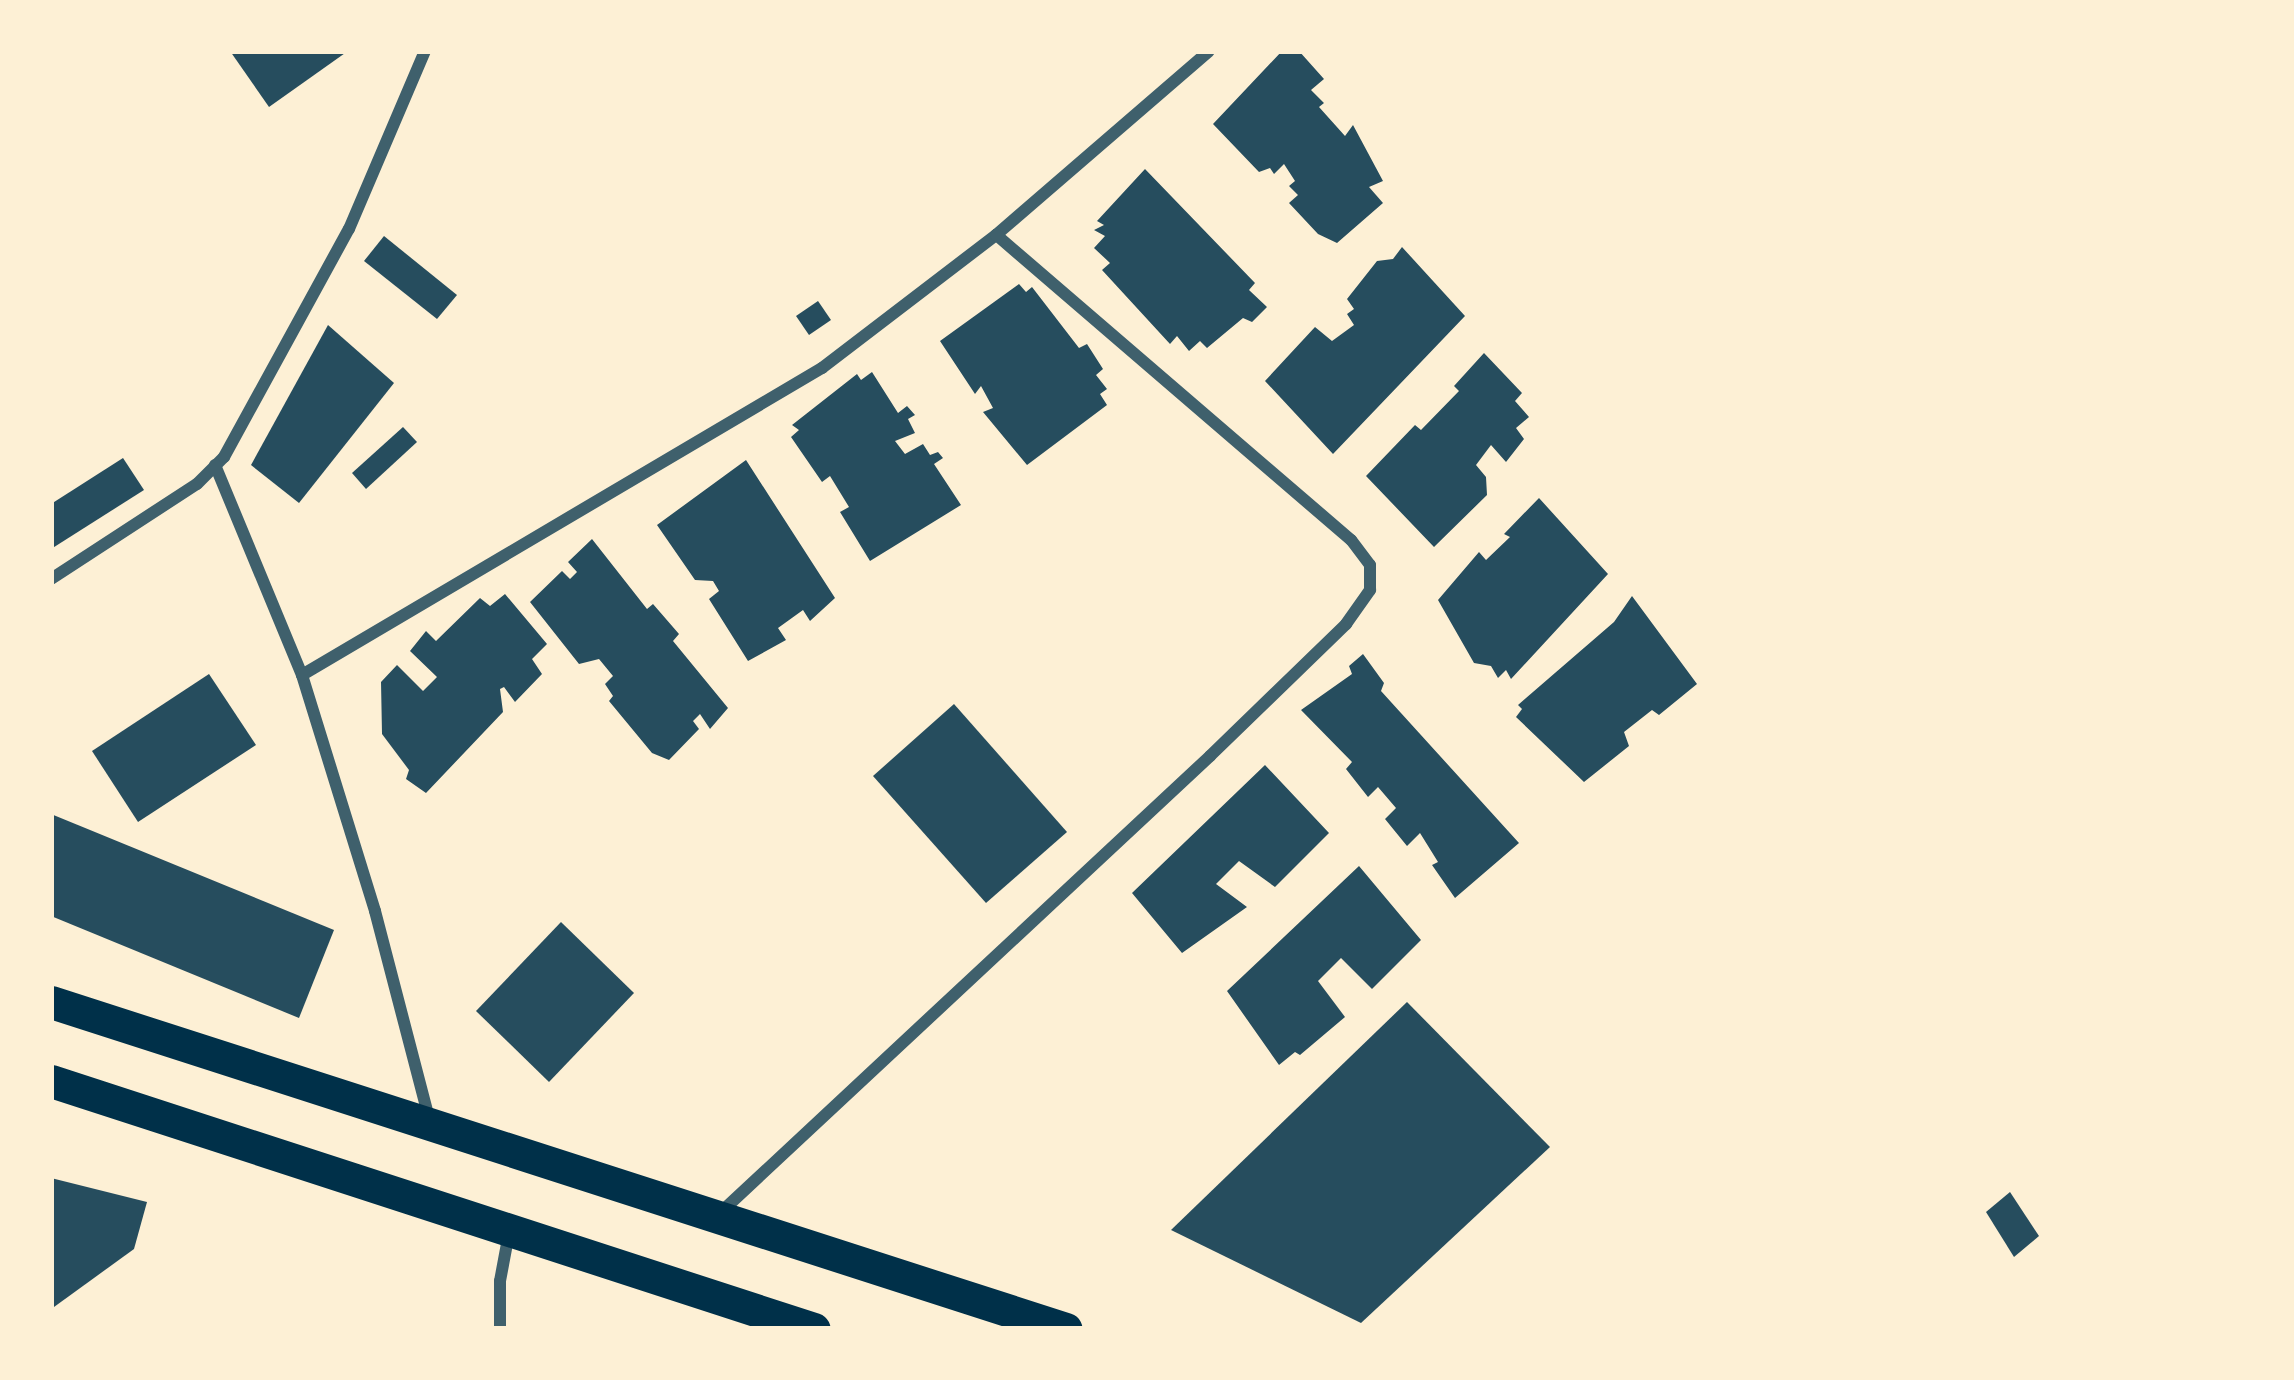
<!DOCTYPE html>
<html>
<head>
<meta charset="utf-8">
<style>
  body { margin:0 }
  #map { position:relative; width:2294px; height:1380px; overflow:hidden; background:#fdf0d5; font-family:"Work Sans",sans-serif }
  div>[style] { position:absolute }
  .building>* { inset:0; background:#264d5e }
  .minor>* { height:12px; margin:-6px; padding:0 6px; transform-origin:6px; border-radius:6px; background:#3f606c }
  .trunk>* { height:33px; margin:-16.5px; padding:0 16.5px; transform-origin:16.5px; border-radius:16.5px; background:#003049 }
  span { translate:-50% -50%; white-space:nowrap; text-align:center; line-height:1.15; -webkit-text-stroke:9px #fdf0d5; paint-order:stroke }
  .frame { position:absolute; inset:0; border:54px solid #fdf0d5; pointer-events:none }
</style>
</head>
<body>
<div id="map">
  <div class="building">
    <div style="clip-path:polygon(230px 51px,348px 51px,269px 107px)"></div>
    <div style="clip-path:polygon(1282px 51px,1299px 51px,1324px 79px,1311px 90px,1324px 103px,1319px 107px,1345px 136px,1353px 125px,1383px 181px,1369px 187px,1383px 203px,1337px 243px,1318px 234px,1289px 203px,1298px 195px,1289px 186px,1295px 181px,1284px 164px,1274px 174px,1270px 168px,1259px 172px,1213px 124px)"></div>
    <div style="clip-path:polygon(1145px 169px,1255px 283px,1249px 290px,1267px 307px,1252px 322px,1243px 318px,1207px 348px,1200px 341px,1189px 351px,1177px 336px,1170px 344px,1102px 270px,1110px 263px,1094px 248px,1105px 236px,1094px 230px,1104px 225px,1097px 221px)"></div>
    <div style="clip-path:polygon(384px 236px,457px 295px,437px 319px,364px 261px)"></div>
    <div style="clip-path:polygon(1402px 247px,1465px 316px,1333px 454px,1265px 381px,1315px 327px,1332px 341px,1354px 325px,1347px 314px,1354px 309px,1347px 299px,1377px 261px,1393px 259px)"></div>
    <div style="clip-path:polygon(1019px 284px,1026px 292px,1032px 287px,1079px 348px,1087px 344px,1103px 369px,1096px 375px,1107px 389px,1100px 394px,1107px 405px,1027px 465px,983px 412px,993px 408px,981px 386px,975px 394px,940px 341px)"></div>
    <div style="clip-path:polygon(818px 301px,831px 320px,809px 335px,796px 316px)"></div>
    <div style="clip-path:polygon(328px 325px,394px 383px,299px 503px,251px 465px)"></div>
    <div style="clip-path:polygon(1484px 353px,1522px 393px,1515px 401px,1529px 417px,1516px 428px,1524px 439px,1506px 462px,1491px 445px,1476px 465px,1486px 477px,1487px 495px,1434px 547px,1366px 476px,1415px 425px,1421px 430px,1459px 391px,1454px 386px)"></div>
    <div style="clip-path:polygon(872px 372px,898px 413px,907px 406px,915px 415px,908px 419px,915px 433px,895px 441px,905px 454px,923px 444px,930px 455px,938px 452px,943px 458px,934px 464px,961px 505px,870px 561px,840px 512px,849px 507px,830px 476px,822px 482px,791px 437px,799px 430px,792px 425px,857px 374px,861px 380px)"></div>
    <div style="clip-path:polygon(403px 427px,417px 442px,366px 489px,352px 473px)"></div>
    <div style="clip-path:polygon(123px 458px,144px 490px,51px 549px,51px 504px)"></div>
    <div style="clip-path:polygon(746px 460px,835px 598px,810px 621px,803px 610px,778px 628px,786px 640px,748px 661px,709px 599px,719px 591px,713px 581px,695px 580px,657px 525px)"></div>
    <div style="clip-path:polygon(1539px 498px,1608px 574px,1511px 679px,1506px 670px,1498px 678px,1491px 666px,1474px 663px,1438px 600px,1479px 552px,1486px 560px,1510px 537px,1504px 534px)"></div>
    <div style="clip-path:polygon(592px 539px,647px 609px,653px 604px,679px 634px,673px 641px,728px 708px,710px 729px,700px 714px,693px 721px,699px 729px,669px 760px,652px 753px,609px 701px,613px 696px,605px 684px,613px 676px,599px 659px,579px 664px,530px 602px,562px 571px,570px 579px,577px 572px,568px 562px)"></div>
    <div style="clip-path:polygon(505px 594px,547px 644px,532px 659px,542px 674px,515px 702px,504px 687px,500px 689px,503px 712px,426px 793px,406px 779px,409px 770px,382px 734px,381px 682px,397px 665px,423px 691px,437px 677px,410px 651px,426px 631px,436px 641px,480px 598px,490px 606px)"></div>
    <div style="clip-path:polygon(1632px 596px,1697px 684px,1659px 715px,1652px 710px,1624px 732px,1629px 746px,1584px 782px,1516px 717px,1522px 709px,1518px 705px,1614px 622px)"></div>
    <div style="clip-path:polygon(1363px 654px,1384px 683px,1381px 691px,1519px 843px,1455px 898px,1432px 865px,1438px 862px,1420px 833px,1407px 846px,1385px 819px,1396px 808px,1378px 787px,1368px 797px,1346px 769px,1352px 762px,1301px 710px,1352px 674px,1349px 666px)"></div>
    <div style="clip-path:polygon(209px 674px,256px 745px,138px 822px,92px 751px)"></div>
    <div style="clip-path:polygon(954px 704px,1067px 832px,986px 903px,873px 776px)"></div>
    <div style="clip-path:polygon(1265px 765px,1329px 833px,1275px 887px,1239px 861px,1216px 884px,1247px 907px,1182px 953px,1132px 893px)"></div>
    <div style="clip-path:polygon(51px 814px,334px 930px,299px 1018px,51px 916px)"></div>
    <div style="clip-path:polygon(1359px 866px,1421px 940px,1372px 989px,1341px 958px,1318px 981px,1345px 1017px,1300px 1055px,1295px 1052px,1279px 1065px,1227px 991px)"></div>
    <div style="clip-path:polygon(561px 922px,634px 993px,549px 1082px,476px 1011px)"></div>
    <div style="clip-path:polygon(1407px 1002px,1550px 1147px,1361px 1323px,1171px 1230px)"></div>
    <div style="clip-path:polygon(51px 1178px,147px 1202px,134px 1249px,54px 1307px)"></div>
    <div style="clip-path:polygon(2010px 1192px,2039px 1236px,2014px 1257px,1986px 1212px)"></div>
  </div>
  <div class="minor">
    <div style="left:215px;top:465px;width:227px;rotate:67.5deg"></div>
    <div style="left:302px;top:675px;width:247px;rotate:72.8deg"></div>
    <div style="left:375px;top:911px;width:215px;rotate:75.4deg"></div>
    <div style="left:51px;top:579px;width:174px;rotate:-33.1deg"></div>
    <div style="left:197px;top:484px;width:38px;rotate:-45deg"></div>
    <div style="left:224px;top:457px;width:260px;rotate:-61.3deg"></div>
    <div style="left:349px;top:229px;width:194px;rotate:-66.9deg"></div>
    <div style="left:302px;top:675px;width:604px;rotate:-30.56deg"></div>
    <div style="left:822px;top:368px;width:219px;rotate:-37.4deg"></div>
    <div style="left:996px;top:235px;width:281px;rotate:-40.8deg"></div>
    <div style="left:720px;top:1213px;width:670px;rotate:-43deg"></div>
    <div style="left:1210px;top:756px;width:190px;rotate:-44.1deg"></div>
    <div style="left:1346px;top:624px;width:42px;rotate:-54.8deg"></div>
    <div style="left:1370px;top:590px;width:25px;rotate:-90deg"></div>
    <div style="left:1370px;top:565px;width:31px;rotate:-127deg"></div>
    <div style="left:1351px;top:540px;width:468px;rotate:-139.3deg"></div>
    <div style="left:500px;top:1329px;width:48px;rotate:-90deg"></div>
    <div style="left:500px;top:1281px;width:49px;rotate:-79.4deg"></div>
  </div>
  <div class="trunk">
    <div style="left:51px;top:1002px;width:1066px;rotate:17.86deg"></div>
    <div style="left:51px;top:1081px;width:802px;rotate:18.01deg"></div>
  </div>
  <div class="frame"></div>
</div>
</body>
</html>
